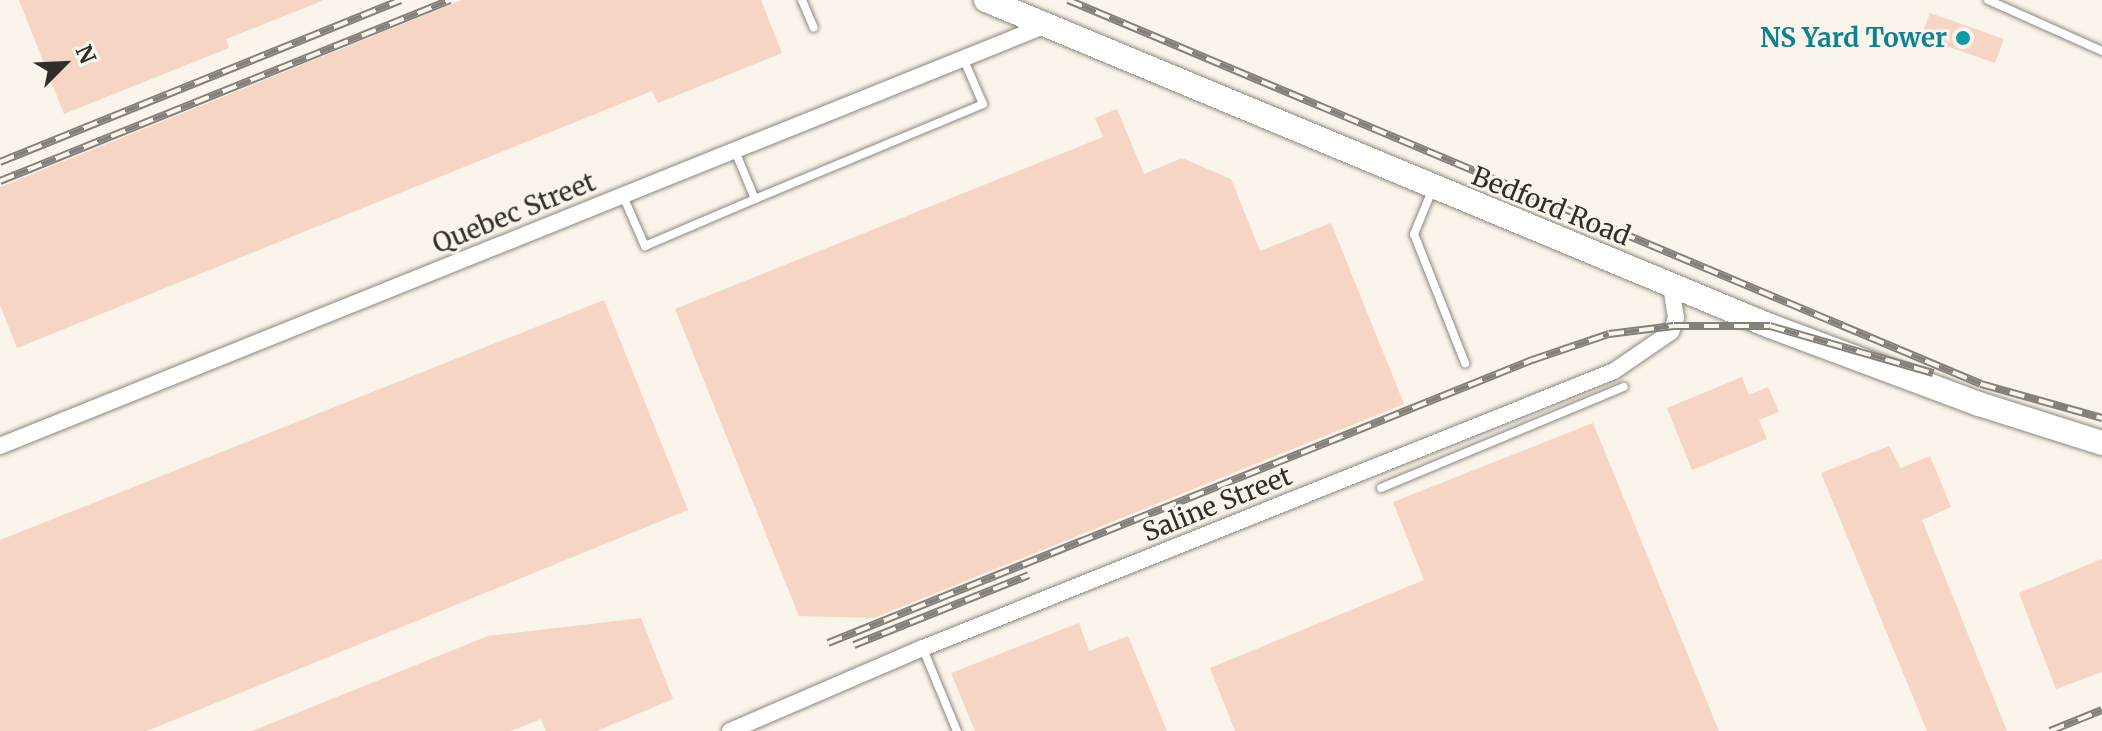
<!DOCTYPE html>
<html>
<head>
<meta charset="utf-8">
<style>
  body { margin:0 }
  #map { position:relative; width:2102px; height:731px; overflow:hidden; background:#faf4ea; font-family:Merriweather,serif }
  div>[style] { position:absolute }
  .building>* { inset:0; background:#f6d5c5 }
  .roads { filter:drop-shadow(0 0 2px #8c877e) drop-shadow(0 0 2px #8c877e) }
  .lane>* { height:8px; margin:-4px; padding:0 4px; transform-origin:4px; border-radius:4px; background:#fff }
  .street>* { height:16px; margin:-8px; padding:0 8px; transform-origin:8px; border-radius:8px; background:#fff }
  .secondary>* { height:24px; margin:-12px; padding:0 12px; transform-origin:12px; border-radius:12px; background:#fff }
  .rail>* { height:8px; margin-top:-4px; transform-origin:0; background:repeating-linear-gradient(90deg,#faf4ea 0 15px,#84807a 0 30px); box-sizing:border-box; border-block:2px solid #84807a }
  .dots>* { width:22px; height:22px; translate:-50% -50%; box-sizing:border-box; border:4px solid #faf4ea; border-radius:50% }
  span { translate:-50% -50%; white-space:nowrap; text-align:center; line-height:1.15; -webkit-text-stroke:6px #faf4ea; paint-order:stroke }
  .culture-label { font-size:26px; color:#0d838f; font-weight:700 }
  .right { translate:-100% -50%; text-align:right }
  .street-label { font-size:26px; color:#302e2a }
  .north { position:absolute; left:24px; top:24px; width:80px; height:80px; -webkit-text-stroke:6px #faf4ea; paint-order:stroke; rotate:66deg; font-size:22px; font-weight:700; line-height:32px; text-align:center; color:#302e2a }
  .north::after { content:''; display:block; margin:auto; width:28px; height:36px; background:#302e2a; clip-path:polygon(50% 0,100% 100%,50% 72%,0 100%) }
</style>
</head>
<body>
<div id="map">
  <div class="building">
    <div style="clip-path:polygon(19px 0,322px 0,322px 1px,226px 39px,229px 48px,64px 114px)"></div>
    <div style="clip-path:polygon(462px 0,761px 0,782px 53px,658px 103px,652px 91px,17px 348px,0 305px,0 187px)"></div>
    <div style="clip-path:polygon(1930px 13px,2004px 39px,1995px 63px,1921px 37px)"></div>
    <div style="clip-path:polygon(1117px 109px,1144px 174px,1182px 158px,1231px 179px,1260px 251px,1331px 223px,1404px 404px,874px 618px,799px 616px,675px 309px,1103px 137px,1095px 118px)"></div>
    <div style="clip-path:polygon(604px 300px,688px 510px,147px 731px,0 731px,0 540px)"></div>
    <div style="clip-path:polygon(1742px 377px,1749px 395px,1768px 387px,1779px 412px,1759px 420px,1767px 439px,1692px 470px,1667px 408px)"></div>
    <div style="clip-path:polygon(1593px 423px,1719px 731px,1235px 731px,1210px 668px,1424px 580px,1393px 502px)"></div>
    <div style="clip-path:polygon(1889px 446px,1901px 468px,1930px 456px,1951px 507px,1922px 520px,2007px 731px,1927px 731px,1821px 473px)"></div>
    <div style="clip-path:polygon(2102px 559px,2102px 672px,2056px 689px,2019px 593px)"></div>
    <div style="clip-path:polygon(641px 618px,673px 699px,597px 731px,546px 731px,541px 719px,511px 731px,252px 731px,488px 636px)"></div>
    <div style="clip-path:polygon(1079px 623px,1089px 651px,1128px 636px,1167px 731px,975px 731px,951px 673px)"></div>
  </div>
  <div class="roads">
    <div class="lane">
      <div style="left:802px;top:0;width:30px;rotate:67deg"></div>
      <div style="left:1988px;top:0;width:125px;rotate:24.1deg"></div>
      <div style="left:735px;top:151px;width:52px;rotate:67.4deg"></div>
      <div style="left:755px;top:199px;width:247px;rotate:-22.6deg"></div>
      <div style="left:983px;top:104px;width:50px;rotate:-113.5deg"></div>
      <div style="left:1433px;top:188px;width:50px;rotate:112.4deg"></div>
      <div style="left:1414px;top:234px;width:139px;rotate:68.4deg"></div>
      <div style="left:623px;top:196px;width:55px;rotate:66.3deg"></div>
      <div style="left:645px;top:246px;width:120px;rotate:-23.1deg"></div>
      <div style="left:1381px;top:488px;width:263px;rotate:-22.6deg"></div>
      <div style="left:923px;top:649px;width:89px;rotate:67.5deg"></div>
    </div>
    <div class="street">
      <div style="left:0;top:446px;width:1128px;rotate:-21.92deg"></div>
      <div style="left:730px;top:731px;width:210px;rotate:-23.3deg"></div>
      <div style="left:923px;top:648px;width:744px;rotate:-21.84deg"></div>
      <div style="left:1614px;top:371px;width:69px;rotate:-34.4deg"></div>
      <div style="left:1671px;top:332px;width:15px;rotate:-70deg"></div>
      <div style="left:1676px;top:318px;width:32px;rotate:-99deg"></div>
    </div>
    <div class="secondary">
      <div style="left:986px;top:0;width:849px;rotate:22.58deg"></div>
      <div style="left:1770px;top:326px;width:223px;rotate:20.5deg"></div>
      <div style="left:1979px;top:404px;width:129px;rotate:17.6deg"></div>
    </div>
  </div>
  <div class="rail">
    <div style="left:1068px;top:0;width:990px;rotate:22.81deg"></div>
    <div style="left:1981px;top:384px;width:126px;rotate:15.7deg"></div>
    <div style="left:0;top:162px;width:432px;rotate:-22deg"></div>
    <div style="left:0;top:181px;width:485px;rotate:-21.9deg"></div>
    <div style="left:828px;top:643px;width:759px;rotate:-21.9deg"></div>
    <div style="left:1532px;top:360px;width:81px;rotate:-18.7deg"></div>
    <div style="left:1609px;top:334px;width:65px;rotate:-7deg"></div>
    <div style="left:1674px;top:326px;width:96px"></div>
    <div style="left:1770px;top:326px;width:170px;rotate:16.1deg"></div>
    <div style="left:854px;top:645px;width:188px;rotate:-21.8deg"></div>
    <div style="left:2050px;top:731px;width:56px;rotate:-22deg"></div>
  </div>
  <div class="dots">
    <div style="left:1963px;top:38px;background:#0f9aa8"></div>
  </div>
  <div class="culture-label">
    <span class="right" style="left:1947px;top:38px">NS Yard Tower</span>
  </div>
  <div class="street-label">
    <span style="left:1551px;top:206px;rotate:22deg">Bedford Road</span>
    <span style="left:514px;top:213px;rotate:-22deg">Quebec Street</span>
    <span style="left:1217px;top:504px;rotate:-22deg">Saline Street</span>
  </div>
  <div class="north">N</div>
</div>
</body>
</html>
